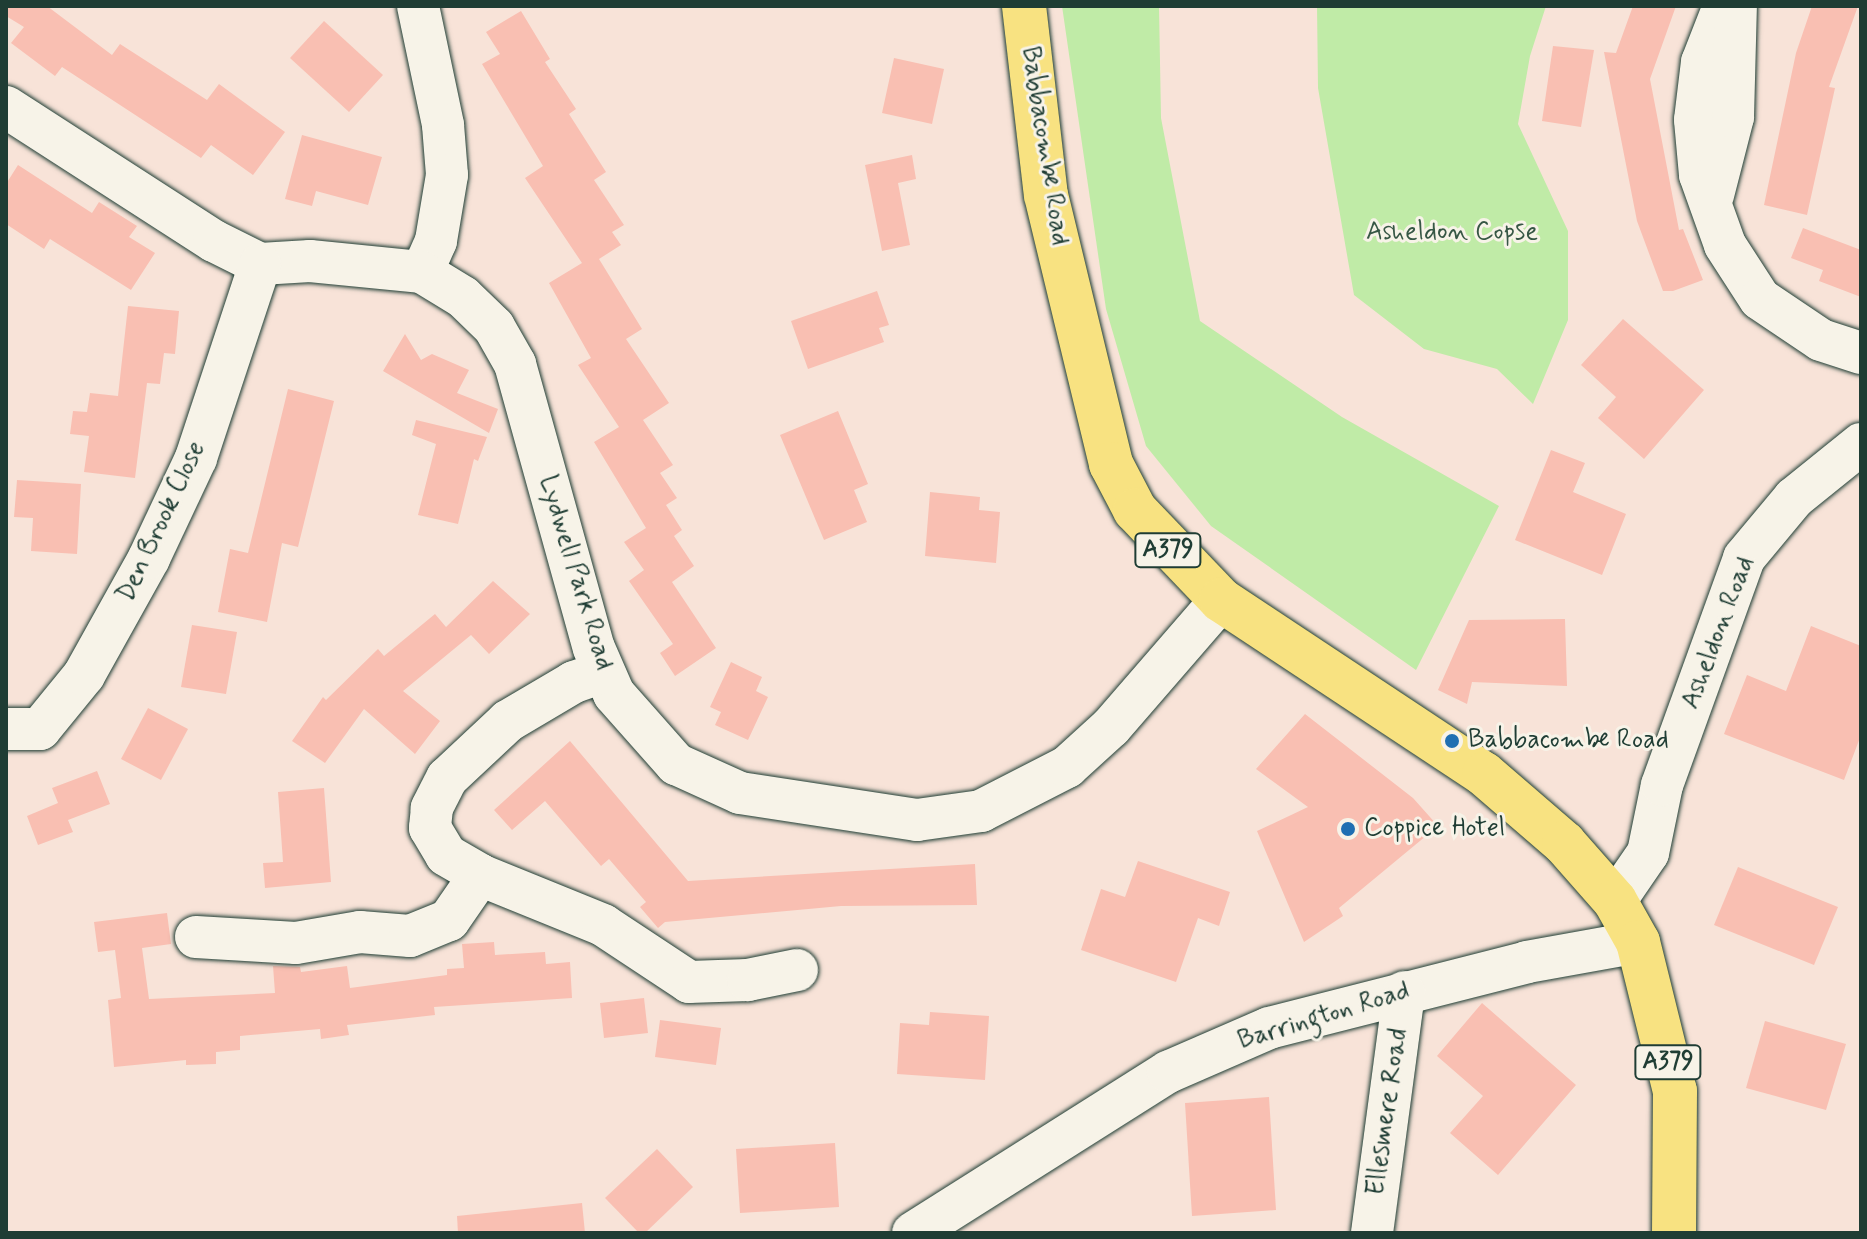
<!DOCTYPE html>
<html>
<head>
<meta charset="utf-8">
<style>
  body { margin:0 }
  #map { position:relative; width:1867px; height:1239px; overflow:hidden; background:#f8e3d8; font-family:Mynerve,sans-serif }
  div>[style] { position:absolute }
  .green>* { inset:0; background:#c0eba7 }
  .building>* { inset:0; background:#f9bfb2 }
  .roads { filter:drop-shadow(0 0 2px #1f3d34) drop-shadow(0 0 2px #1f3d34) }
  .minor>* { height:42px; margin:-21px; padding:0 21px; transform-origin:21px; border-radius:21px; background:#f7f3e8 }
  .major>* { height:44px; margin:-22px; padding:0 22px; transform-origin:22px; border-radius:22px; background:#f8e281 }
  .dots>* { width:22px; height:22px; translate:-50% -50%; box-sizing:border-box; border:4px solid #f7f3e8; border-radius:50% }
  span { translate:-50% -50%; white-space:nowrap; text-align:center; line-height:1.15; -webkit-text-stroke:6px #f7f3e8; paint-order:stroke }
  .shield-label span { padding:2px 6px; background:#f7f3e8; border:2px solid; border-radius:6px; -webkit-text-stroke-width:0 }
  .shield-label { font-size:24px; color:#1f3d34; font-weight:700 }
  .street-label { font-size:26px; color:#1f3d34 }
  .park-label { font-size:26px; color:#375745 }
  .poi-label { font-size:26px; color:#1f3d34 }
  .left { translate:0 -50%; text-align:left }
  .frame { position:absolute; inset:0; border:8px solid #1f3d34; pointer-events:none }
</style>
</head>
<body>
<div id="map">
  <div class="green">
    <div style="clip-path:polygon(1062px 6px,1159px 6px,1161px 118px,1200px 321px,1342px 417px,1499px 506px,1416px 670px,1211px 526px,1146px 446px,1106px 309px)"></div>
    <div style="clip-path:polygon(1317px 6px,1546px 6px,1530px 56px,1518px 124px,1568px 231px,1568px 320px,1533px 404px,1497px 369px,1424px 349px,1354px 295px,1318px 88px)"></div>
  </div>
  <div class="building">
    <div style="clip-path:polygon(6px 6px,47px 6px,112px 55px,120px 44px,207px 100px,219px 84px,285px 132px,253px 175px,211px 145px,201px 158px,62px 67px,55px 76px,11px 43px,24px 27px,6px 16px)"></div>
    <div style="clip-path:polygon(1633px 6px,1676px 6px,1650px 79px,1679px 230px,1683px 229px,1703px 280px,1673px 291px,1663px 291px,1637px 221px,1604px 52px,1616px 53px)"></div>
    <div style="clip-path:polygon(1812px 6px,1858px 6px,1829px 87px,1835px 88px,1807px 215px,1764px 205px,1796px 53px)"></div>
    <div style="clip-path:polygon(521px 11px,550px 59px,545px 62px,576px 109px,569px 114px,606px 172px,594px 180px,624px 225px,612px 232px,621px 245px,599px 259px,642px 329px,626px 339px,669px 403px,643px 420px,673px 465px,660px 473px,677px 498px,666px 505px,682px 530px,674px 536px,694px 566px,672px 582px,716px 648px,675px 676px,660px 653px,673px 644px,629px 581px,644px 570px,624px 542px,646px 528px,594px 442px,619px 427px,578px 365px,591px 358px,549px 283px,582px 263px,525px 178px,543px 166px,482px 64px,500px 54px,486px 32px)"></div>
    <div style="clip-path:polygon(324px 21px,383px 75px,349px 112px,290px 58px)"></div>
    <div style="clip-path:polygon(1553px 46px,1594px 50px,1581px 127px,1542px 121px)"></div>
    <div style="clip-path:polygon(894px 58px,944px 69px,932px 124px,882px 113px)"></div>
    <div style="clip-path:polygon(302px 135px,382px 157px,368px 205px,316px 191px,312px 206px,285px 199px)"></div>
    <div style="clip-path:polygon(912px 155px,916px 179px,898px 183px,910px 245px,882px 251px,865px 165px)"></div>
    <div style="clip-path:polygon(18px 165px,92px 213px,99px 202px,137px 226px,129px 237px,155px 253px,131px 290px,50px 239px,44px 249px,6px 224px,6px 184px)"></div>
    <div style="clip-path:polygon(1803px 228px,1861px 250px,1861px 297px,1819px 281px,1823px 270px,1791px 258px)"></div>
    <div style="clip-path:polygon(877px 291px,889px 325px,879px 328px,884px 342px,808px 369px,791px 321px)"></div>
    <div style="clip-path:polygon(128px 306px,179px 311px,175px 354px,164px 353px,160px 384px,147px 383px,135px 478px,84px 472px,89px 436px,70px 434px,73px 411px,87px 412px,90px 393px,118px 396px)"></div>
    <div style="clip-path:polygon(1623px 319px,1704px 390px,1644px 459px,1598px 418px,1616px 397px,1581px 365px)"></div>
    <div style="clip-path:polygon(405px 334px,421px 360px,432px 354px,469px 370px,457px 393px,498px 409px,489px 433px,383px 371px)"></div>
    <div style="clip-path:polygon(288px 389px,334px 401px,298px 547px,282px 543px,267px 622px,218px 612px,230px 549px,248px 553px)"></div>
    <div style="clip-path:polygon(838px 411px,868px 484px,854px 490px,867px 522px,824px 540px,780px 435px)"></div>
    <div style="clip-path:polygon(416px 420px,487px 437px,478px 461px,474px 459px,458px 524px,418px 515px,436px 444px,412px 435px)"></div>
    <div style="clip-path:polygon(1551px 450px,1585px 463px,1573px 492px,1626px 514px,1602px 575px,1515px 540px)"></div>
    <div style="clip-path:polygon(17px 480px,81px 484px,77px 554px,31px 551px,33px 518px,14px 517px)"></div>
    <div style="clip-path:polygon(930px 492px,980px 497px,979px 510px,1000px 512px,996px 563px,925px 556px)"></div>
    <div style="clip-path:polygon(493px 581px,530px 614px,489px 654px,471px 635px,403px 691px,440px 721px,415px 754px,364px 709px,325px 763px,292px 741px,323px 697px,326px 700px,378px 649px,384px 656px,435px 614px,446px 627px)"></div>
    <div style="clip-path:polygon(1565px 619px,1567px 686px,1472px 682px,1467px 704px,1438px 690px,1469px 620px)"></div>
    <div style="clip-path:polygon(192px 625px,237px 632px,226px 694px,181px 687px)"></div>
    <div style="clip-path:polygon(1811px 626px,1861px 646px,1861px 735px,1844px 780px,1724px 734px,1747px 675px,1786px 691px)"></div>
    <div style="clip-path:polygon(731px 662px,762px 677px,756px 691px,768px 697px,748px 740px,715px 725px,721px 712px,710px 707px)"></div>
    <div style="clip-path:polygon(148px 708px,188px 729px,161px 780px,121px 759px)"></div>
    <div style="clip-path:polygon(1305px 714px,1413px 798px,1438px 826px,1339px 908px,1343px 916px,1304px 942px,1257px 831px,1308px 807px,1256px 769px)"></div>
    <div style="clip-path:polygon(570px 741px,688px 881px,975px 864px,977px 905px,841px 906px,665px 922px,658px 928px,640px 907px,646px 902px,609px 859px,601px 866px,545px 801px,512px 830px,494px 810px)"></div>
    <div style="clip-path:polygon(97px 771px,110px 804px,68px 820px,73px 832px,38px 845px,27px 816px,58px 803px,52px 788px)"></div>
    <div style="clip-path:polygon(324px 788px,331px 882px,265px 888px,263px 863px,283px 862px,278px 792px)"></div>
    <div style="clip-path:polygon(1138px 861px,1230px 892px,1219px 926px,1198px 918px,1176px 982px,1081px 950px,1101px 889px,1125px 897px)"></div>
    <div style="clip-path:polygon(1738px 867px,1838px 907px,1814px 965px,1714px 925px)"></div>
    <div style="clip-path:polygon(167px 913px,171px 944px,142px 948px,149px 999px,275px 993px,273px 966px,300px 967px,301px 972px,347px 966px,350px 988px,447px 975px,447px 969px,464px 968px,462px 944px,494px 942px,495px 955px,545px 952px,546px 964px,570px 962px,572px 998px,434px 1007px,435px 1015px,347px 1025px,349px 1035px,321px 1039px,320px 1029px,240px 1036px,240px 1050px,216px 1052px,216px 1064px,186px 1065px,186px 1060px,114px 1067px,108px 1000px,121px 998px,115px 950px,98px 952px,94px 922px)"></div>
    <div style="clip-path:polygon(644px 998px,648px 1033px,604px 1038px,600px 1003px)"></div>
    <div style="clip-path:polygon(1482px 1003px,1576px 1085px,1498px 1175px,1450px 1133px,1483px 1096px,1437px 1056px)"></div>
    <div style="clip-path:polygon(930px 1012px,989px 1016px,985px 1080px,897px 1074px,900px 1023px,929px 1025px)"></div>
    <div style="clip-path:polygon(660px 1020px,721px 1028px,716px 1065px,655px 1057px)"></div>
    <div style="clip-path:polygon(1765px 1021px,1846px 1044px,1826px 1110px,1746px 1088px)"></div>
    <div style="clip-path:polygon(1269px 1097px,1276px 1210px,1192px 1216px,1185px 1103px)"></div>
    <div style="clip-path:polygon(835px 1143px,839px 1207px,740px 1213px,736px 1149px)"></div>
    <div style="clip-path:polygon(657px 1149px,693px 1187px,645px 1233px,639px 1233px,605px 1198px)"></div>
    <div style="clip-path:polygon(582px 1203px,585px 1233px,458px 1233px,457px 1216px)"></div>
  </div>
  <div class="roads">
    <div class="minor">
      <div style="left:418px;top:6px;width:122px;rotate:78.1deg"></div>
      <div style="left:443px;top:125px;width:50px;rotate:85.4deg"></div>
      <div style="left:447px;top:175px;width:67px;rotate:99.5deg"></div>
      <div style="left:436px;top:241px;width:34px;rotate:114deg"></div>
      <div style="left:1724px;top:6px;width:60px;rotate:111.4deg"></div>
      <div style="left:1702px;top:62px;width:58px;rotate:96.9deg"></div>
      <div style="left:1695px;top:120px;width:55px;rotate:84.8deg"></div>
      <div style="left:1700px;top:175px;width:74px;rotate:70.3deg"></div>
      <div style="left:1725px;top:245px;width:64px;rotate:57.1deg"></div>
      <div style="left:1760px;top:299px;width:73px;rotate:33.9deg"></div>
      <div style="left:1821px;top:340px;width:42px;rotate:18deg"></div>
      <div style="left:6px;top:107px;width:247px;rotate:32.8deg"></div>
      <div style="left:214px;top:241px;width:51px;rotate:26.6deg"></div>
      <div style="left:260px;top:264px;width:50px;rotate:-3.4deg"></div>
      <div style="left:310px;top:261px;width:113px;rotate:5.6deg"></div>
      <div style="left:422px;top:272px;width:48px;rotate:31.4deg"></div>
      <div style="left:463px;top:297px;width:43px;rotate:44.1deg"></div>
      <div style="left:494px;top:327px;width:43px;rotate:60.4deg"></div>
      <div style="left:515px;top:364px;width:295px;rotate:74.5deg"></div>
      <div style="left:594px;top:648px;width:50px;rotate:66.5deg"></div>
      <div style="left:614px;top:694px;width:94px;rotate:48.5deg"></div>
      <div style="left:676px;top:764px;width:70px;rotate:24.4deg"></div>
      <div style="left:740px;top:793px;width:179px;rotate:8.7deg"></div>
      <div style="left:917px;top:820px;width:65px;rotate:-8deg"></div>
      <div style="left:981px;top:811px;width:97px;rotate:-27.1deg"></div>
      <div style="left:1067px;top:767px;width:59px;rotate:-42.3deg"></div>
      <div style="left:1111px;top:727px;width:168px;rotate:-49.1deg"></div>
      <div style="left:1713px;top:195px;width:81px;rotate:-75.6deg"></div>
      <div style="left:1733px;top:117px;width:111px;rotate:-88.5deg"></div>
      <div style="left:603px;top:672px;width:31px;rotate:161deg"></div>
      <div style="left:574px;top:682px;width:77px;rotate:149.4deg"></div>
      <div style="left:508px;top:721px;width:83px;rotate:136.9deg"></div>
      <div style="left:447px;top:778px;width:34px;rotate:117deg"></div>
      <div style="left:432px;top:808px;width:20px;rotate:96deg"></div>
      <div style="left:430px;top:828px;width:31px;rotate:59deg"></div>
      <div style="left:446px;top:855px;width:39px;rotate:30deg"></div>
      <div style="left:480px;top:875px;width:133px;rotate:22.1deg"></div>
      <div style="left:603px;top:925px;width:103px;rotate:33.5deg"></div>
      <div style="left:689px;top:982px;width:59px;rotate:-1.9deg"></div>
      <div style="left:748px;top:980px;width:50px;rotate:-11.5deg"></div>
      <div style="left:6px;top:729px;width:34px"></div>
      <div style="left:40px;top:729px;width:70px;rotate:-50.8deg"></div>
      <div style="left:84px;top:675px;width:134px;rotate:-60.9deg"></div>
      <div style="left:149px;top:558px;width:110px;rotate:-64.8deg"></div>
      <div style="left:196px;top:458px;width:204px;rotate:-71.7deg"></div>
      <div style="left:1615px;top:901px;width:58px;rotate:-55.5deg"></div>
      <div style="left:1648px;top:853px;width:69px;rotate:-78.4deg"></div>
      <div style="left:1662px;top:785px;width:241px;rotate:-70.1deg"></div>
      <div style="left:1744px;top:558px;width:78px;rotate:-50.2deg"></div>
      <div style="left:1794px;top:498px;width:86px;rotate:-38.9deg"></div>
      <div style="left:196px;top:937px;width:100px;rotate:3.4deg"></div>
      <div style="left:296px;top:943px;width:65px;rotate:-9.8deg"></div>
      <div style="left:360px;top:932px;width:50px;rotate:4.6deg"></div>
      <div style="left:410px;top:936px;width:42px;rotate:-22.3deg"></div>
      <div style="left:449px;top:920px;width:55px;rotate:-55.4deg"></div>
      <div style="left:913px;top:1233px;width:302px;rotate:-32.3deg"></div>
      <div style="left:1168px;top:1072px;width:110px;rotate:-23.5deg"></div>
      <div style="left:1269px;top:1028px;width:266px;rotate:-14.3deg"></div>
      <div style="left:1527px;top:962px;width:113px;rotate:-10.2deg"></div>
      <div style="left:1372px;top:1233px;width:243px;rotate:-82.4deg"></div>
    </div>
    <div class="major">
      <div style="left:1024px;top:6px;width:190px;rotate:83.4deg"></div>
      <div style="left:1046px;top:195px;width:277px;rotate:76.4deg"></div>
      <div style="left:1111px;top:464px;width:52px;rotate:62.4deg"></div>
      <div style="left:1135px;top:510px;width:124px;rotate:46.3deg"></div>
      <div style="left:1221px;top:600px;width:315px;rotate:33.5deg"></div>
      <div style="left:1484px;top:774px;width:106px;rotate:40.8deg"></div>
      <div style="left:1564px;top:843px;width:77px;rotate:48.7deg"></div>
      <div style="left:1615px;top:901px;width:47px;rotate:60.7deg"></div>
      <div style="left:1638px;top:942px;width:154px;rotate:76.1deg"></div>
      <div style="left:1675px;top:1091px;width:142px;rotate:90.4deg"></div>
    </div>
  </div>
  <div class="dots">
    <div style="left:1452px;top:741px;background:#1f6fb2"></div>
    <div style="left:1348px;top:829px;background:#1f6fb2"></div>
  </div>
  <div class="shield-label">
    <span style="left:1168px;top:550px">A379</span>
    <span style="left:1668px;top:1062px">A379</span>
  </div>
  <div class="street-label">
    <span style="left:1044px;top:146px;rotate:81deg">Babbacombe Road</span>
    <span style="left:162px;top:522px;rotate:-65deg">Den Brook Close</span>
    <span style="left:575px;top:573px;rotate:73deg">Lydwell Park Road</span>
    <span style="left:1719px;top:633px;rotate:-69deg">Asheldon Road</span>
    <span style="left:1324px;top:1017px;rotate:-17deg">Barrington Road</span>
    <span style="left:1388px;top:1112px;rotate:-82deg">Ellesmere Road</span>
  </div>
  <div class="park-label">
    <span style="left:1452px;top:233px">Asheldon Copse</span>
  </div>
  <div class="poi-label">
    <span class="left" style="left:1468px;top:741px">Babbacombe Road</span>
    <span class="left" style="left:1364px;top:829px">Coppice Hotel</span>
  </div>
  <div class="frame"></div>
</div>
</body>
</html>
